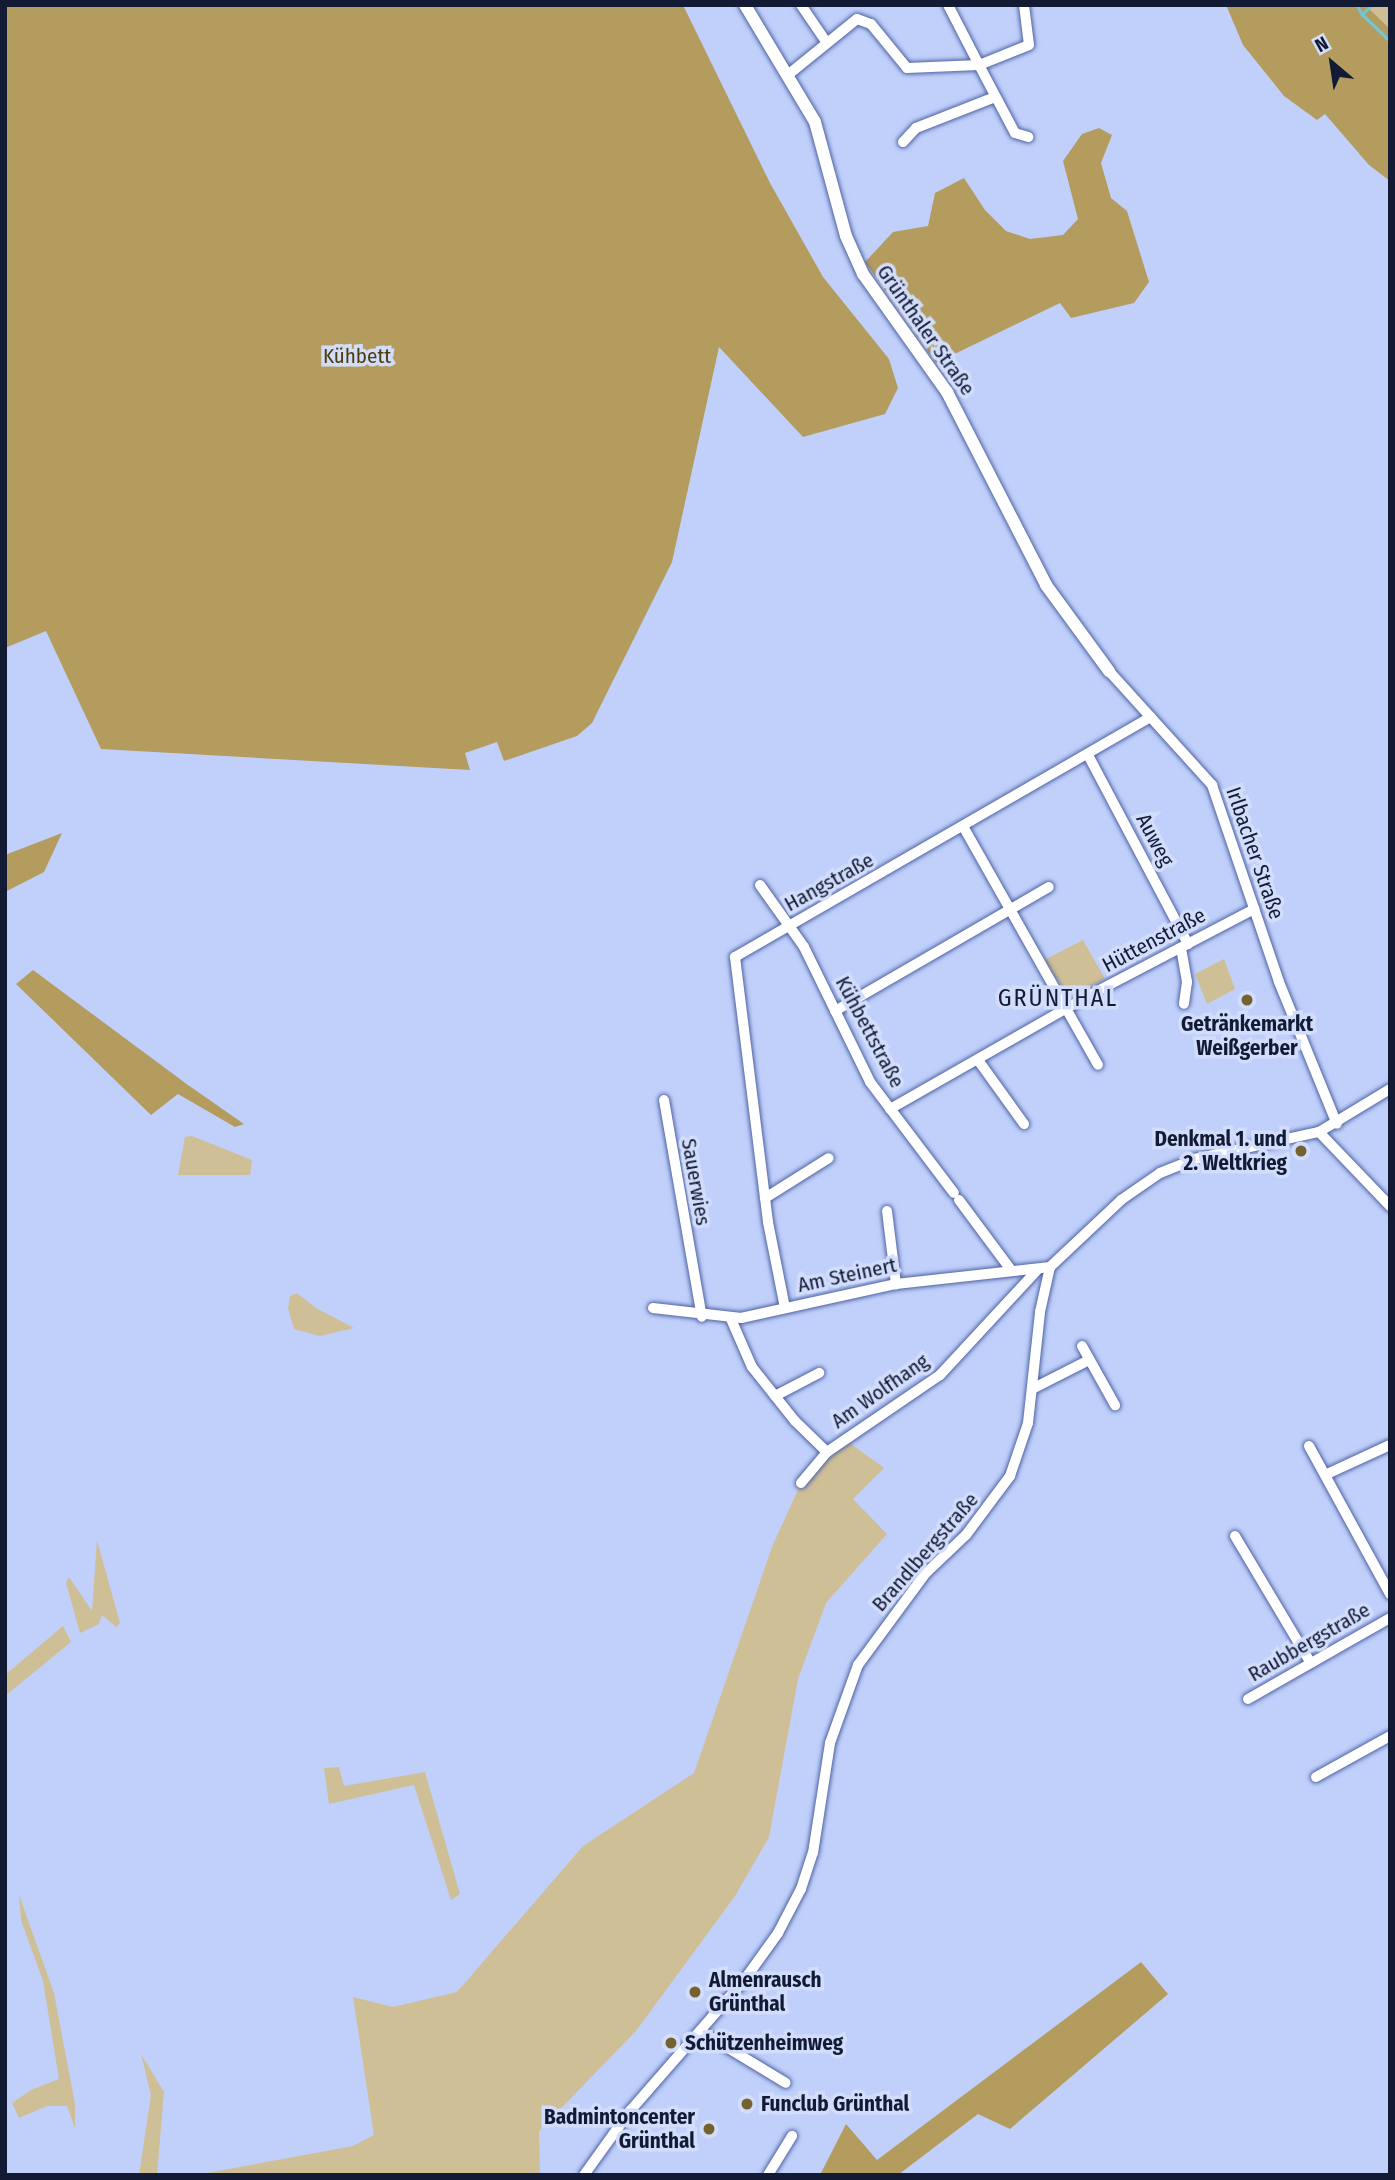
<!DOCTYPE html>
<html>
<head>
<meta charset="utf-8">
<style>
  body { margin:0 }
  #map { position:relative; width:1395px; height:2180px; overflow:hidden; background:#c0d0fb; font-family:"Fira Sans Condensed",sans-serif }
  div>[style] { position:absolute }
  .green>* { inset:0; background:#cfbf96 }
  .forest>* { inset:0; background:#b49c5e }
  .stream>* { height:2.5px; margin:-1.25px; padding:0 1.25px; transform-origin:1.25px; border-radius:1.25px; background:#70c7d5 }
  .roads { filter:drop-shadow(0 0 2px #4f63a4) drop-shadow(0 0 2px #4f63a4) }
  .minor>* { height:10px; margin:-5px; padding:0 5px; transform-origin:5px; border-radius:5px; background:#fff }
  .tertiary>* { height:12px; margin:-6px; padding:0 6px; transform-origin:6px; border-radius:6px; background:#fff }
  .dots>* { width:19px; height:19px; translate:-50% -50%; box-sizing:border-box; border:4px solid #d2ddfb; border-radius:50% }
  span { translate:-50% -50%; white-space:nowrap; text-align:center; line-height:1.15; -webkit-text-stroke:7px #d2ddfb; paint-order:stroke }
  .street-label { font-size:21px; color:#121a34 }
  .park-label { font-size:21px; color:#4e3d09 }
  .poi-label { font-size:21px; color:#121a34; font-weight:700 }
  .right { translate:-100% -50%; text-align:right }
  .left { translate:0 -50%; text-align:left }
  .quarter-label { font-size:24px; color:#121a34; letter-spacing:2px }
  .frame { position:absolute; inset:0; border:7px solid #121a34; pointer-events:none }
  .north { position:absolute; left:1297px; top:28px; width:70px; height:70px; -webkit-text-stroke:5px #d2ddfb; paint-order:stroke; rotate:331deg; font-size:19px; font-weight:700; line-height:28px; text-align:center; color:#121a34 }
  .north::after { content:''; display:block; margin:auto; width:24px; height:32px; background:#121a34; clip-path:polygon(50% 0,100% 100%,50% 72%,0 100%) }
</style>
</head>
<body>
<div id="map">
  <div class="green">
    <div style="clip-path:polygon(1365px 5px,1390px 5px,1390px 29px,1378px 22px)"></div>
    <div style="clip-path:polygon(1083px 940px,1105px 979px,1069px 997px,1044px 960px)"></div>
    <div style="clip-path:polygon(1224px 959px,1235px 989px,1207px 1004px,1195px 974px)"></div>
    <div style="clip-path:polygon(192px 1136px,252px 1160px,250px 1175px,178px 1175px,185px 1137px)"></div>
    <div style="clip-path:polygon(297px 1293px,316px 1308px,354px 1328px,320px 1336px,294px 1329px,288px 1308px,290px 1296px)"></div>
    <div style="clip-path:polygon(847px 1441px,884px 1468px,853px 1499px,887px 1534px,826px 1603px,798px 1679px,769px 1837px,735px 1896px,636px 2031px,539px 2131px,540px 2175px,196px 2175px,353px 2146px,374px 2135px,353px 1997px,393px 2007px,457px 1992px,583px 1846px,694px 1773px,772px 1547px,801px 1483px,827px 1452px)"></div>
    <div style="clip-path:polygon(97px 1540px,120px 1623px,116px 1627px,102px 1615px,99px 1624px,80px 1633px,66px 1583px,69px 1577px,92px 1611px)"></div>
    <div style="clip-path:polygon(63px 1626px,71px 1642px,5px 1696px,5px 1675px)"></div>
    <div style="clip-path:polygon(339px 1767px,344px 1786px,425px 1772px,460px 1894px,451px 1900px,414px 1785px,329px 1804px,324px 1768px)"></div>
    <div style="clip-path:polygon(19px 1895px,54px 1993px,75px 2104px,75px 2128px,67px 2106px,47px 2106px,19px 2118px,12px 2103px,31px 2090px,59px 2079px,43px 1981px,21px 1920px)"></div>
    <div style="clip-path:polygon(141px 2054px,164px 2092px,157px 2175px,139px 2175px,151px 2095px)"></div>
  </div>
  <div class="forest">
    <div style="clip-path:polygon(5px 5px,683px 5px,770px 183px,823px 277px,889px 359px,898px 388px,885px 414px,803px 437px,719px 347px,672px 562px,592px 723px,577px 736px,504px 761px,497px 742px,465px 753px,470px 770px,101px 749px,46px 631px,5px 648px)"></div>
    <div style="clip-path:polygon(1226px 5px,1365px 5px,1390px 29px,1390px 181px,1369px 165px,1325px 114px,1317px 120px,1284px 96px,1243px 45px)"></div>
    <div style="clip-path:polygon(1099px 128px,1112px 135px,1101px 163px,1111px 198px,1127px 211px,1149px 282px,1134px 303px,1071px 318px,1060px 303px,936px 363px,865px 262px,893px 232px,928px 226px,935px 193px,964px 178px,985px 210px,1006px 231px,1030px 239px,1063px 235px,1078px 219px,1063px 161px,1082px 134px)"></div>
    <div style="clip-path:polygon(62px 833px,44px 872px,5px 892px,5px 855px)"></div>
    <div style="clip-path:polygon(33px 970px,188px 1085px,244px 1124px,235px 1127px,178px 1094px,151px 1115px,16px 984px)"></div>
    <div style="clip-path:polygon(1141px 1962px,1168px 1994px,1010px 2129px,978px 2114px,898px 2175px,820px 2175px,846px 2124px,877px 2160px)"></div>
  </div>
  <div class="stream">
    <div style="left:1357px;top:5px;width:10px;rotate:61deg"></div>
    <div style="left:1362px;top:14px;width:13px;rotate:-42deg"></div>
    <div style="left:1362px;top:14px;width:39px;rotate:44deg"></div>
  </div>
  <div class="roads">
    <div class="minor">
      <div style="left:801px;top:5px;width:46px;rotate:55.6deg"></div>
      <div style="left:1024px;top:5px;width:40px;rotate:82.9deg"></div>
      <div style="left:1029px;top:45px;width:54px;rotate:158.2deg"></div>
      <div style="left:979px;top:65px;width:77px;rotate:62.1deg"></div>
      <div style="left:1015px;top:133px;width:14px;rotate:17deg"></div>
      <div style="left:789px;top:74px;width:87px;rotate:-39deg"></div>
      <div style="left:857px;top:19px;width:15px;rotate:20deg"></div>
      <div style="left:871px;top:24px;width:57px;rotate:50.7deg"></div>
      <div style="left:907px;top:68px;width:72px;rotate:-2.4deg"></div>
      <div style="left:979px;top:65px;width:68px;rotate:-117.3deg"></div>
      <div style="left:903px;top:142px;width:19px;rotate:-47deg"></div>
      <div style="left:916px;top:128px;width:85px;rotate:-21.4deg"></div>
      <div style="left:1109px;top:671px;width:154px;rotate:47.9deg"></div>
      <div style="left:1212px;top:785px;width:208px;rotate:71.2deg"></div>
      <div style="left:1279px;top:982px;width:153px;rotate:67.8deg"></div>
      <div style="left:1088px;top:755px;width:214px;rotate:62.1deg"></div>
      <div style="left:964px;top:828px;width:272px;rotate:60.5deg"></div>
      <div style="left:760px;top:885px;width:76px;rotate:54.6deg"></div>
      <div style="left:804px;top:947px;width:150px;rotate:63.9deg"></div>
      <div style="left:870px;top:1082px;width:139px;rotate:52.9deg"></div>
      <div style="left:1181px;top:948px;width:35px;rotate:80deg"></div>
      <div style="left:1187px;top:982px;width:22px;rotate:98deg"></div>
      <div style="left:835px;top:1011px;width:247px;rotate:-30.1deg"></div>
      <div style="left:978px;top:1060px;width:79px;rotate:54.3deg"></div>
      <div style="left:664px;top:1100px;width:220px;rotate:80.1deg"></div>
      <div style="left:890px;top:1109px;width:226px;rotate:-29.7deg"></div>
      <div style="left:1086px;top:997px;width:190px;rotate:-27.6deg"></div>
      <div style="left:1319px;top:1132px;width:103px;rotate:46.2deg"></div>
      <div style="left:765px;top:1198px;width:75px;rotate:-32deg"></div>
      <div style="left:959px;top:1200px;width:87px;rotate:53.4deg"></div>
      <div style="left:887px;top:1211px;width:74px;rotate:83deg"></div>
      <div style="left:653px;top:1308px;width:89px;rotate:6.5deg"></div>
      <div style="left:741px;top:1318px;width:159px;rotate:-12.4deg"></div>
      <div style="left:896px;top:1284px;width:155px;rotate:-6.3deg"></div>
      <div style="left:785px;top:1308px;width:88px;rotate:-101.2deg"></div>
      <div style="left:768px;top:1222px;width:267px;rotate:-97.1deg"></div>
      <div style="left:735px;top:957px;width:480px;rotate:-30deg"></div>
      <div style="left:731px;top:1319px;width:52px;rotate:66.4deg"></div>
      <div style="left:752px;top:1367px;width:69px;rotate:51.5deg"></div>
      <div style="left:795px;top:1421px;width:45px;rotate:44.1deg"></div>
      <div style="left:1082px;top:1346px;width:68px;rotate:60.8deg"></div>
      <div style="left:1032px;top:1389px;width:64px;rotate:-27deg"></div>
      <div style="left:775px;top:1396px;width:50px;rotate:-27.6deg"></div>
      <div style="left:1309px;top:1446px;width:169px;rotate:61.3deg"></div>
      <div style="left:1327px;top:1474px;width:69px;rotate:-24.7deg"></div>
      <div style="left:801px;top:1483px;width:40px;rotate:-50deg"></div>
      <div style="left:827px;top:1452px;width:137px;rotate:-34.3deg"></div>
      <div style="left:940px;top:1375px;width:144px;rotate:-47.2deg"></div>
      <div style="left:1235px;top:1536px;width:147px;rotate:59.2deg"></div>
      <div style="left:1248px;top:1699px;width:163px;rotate:-29.7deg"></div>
      <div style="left:1316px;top:1777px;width:85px;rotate:-29deg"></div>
      <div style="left:700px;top:2031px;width:100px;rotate:31.2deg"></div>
      <div style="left:584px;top:2175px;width:79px;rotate:-54.3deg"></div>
      <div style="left:630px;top:2111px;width:175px;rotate:-48.9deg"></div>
      <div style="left:745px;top:1979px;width:57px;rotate:-54.3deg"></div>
      <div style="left:778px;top:1933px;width:50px;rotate:-62.4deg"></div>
      <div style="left:801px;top:1889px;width:38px;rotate:-72deg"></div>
      <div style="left:813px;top:1853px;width:111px;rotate:-81.2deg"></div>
      <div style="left:830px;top:1743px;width:83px;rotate:-70.3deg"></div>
      <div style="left:858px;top:1665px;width:113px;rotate:-53.6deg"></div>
      <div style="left:925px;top:1574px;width:57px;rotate:-43.6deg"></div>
      <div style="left:966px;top:1535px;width:74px;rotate:-53.3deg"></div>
      <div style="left:1010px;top:1476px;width:56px;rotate:-71.2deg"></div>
      <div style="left:1028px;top:1423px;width:112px;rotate:-83.8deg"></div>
      <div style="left:1040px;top:1312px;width:46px;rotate:-77.5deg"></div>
      <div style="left:1050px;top:1267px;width:98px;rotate:-43.3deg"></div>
      <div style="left:1121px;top:1200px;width:47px;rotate:-34.7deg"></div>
      <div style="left:1160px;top:1173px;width:38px;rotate:-22deg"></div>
      <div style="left:1195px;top:1159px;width:127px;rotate:-12.3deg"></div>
      <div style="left:1319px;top:1132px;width:83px;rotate:-31.2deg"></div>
      <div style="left:768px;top:2175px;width:46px;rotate:-58.4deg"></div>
    </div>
    <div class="tertiary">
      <div style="left:745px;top:5px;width:136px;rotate:59.1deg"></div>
      <div style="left:815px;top:122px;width:118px;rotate:74.8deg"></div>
      <div style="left:846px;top:236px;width:42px;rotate:65.9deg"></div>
      <div style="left:863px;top:274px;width:145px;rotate:54.6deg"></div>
      <div style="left:947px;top:392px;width:217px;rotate:62.8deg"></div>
      <div style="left:1046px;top:585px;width:107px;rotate:53.8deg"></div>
    </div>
  </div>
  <div class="dots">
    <div style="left:1247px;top:1000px;background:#746230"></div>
    <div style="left:1301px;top:1151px;background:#746230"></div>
    <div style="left:695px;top:1992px;background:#746230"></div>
    <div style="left:671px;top:2043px;background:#746230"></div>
    <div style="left:747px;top:2104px;background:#746230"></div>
    <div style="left:709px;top:2129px;background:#746230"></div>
  </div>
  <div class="street-label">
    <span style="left:926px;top:330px;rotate:55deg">Grünthaler Straße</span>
    <span style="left:1155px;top:840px;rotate:62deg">Auweg</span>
    <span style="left:1255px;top:853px;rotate:71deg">Irlbacher Straße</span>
    <span style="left:829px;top:882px;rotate:-29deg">Hangstraße</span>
    <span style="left:1154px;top:940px;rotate:-28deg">Hüttenstraße</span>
    <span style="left:870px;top:1032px;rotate:62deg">Kühbettstraße</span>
    <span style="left:696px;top:1182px;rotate:80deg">Sauerwies</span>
    <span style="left:847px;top:1275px;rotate:-12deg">Am Steinert</span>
    <span style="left:880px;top:1391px;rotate:-35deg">Am Wolfhang</span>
    <span style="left:925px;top:1552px;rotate:-49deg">Brandlbergstraße</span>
    <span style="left:1309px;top:1642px;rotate:-30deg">Raubbergstraße</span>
  </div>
  <div class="park-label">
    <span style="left:357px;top:356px">Kühbett</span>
  </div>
  <div class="poi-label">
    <span style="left:1247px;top:1036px">Getränkemarkt<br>Weißgerber</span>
    <span class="right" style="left:1287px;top:1151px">Denkmal 1. und<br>2. Weltkrieg</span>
    <span class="left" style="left:709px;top:1992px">Almenrausch<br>Grünthal</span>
    <span class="left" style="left:685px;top:2043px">Schützenheimweg</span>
    <span class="left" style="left:761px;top:2104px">Funclub Grünthal</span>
    <span class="right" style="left:695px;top:2129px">Badmintoncenter<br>Grünthal</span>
  </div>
  <div class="quarter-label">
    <span style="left:1058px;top:999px">GRÜNTHAL</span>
  </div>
  <div class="frame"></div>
  <div class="north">N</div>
</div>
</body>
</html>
